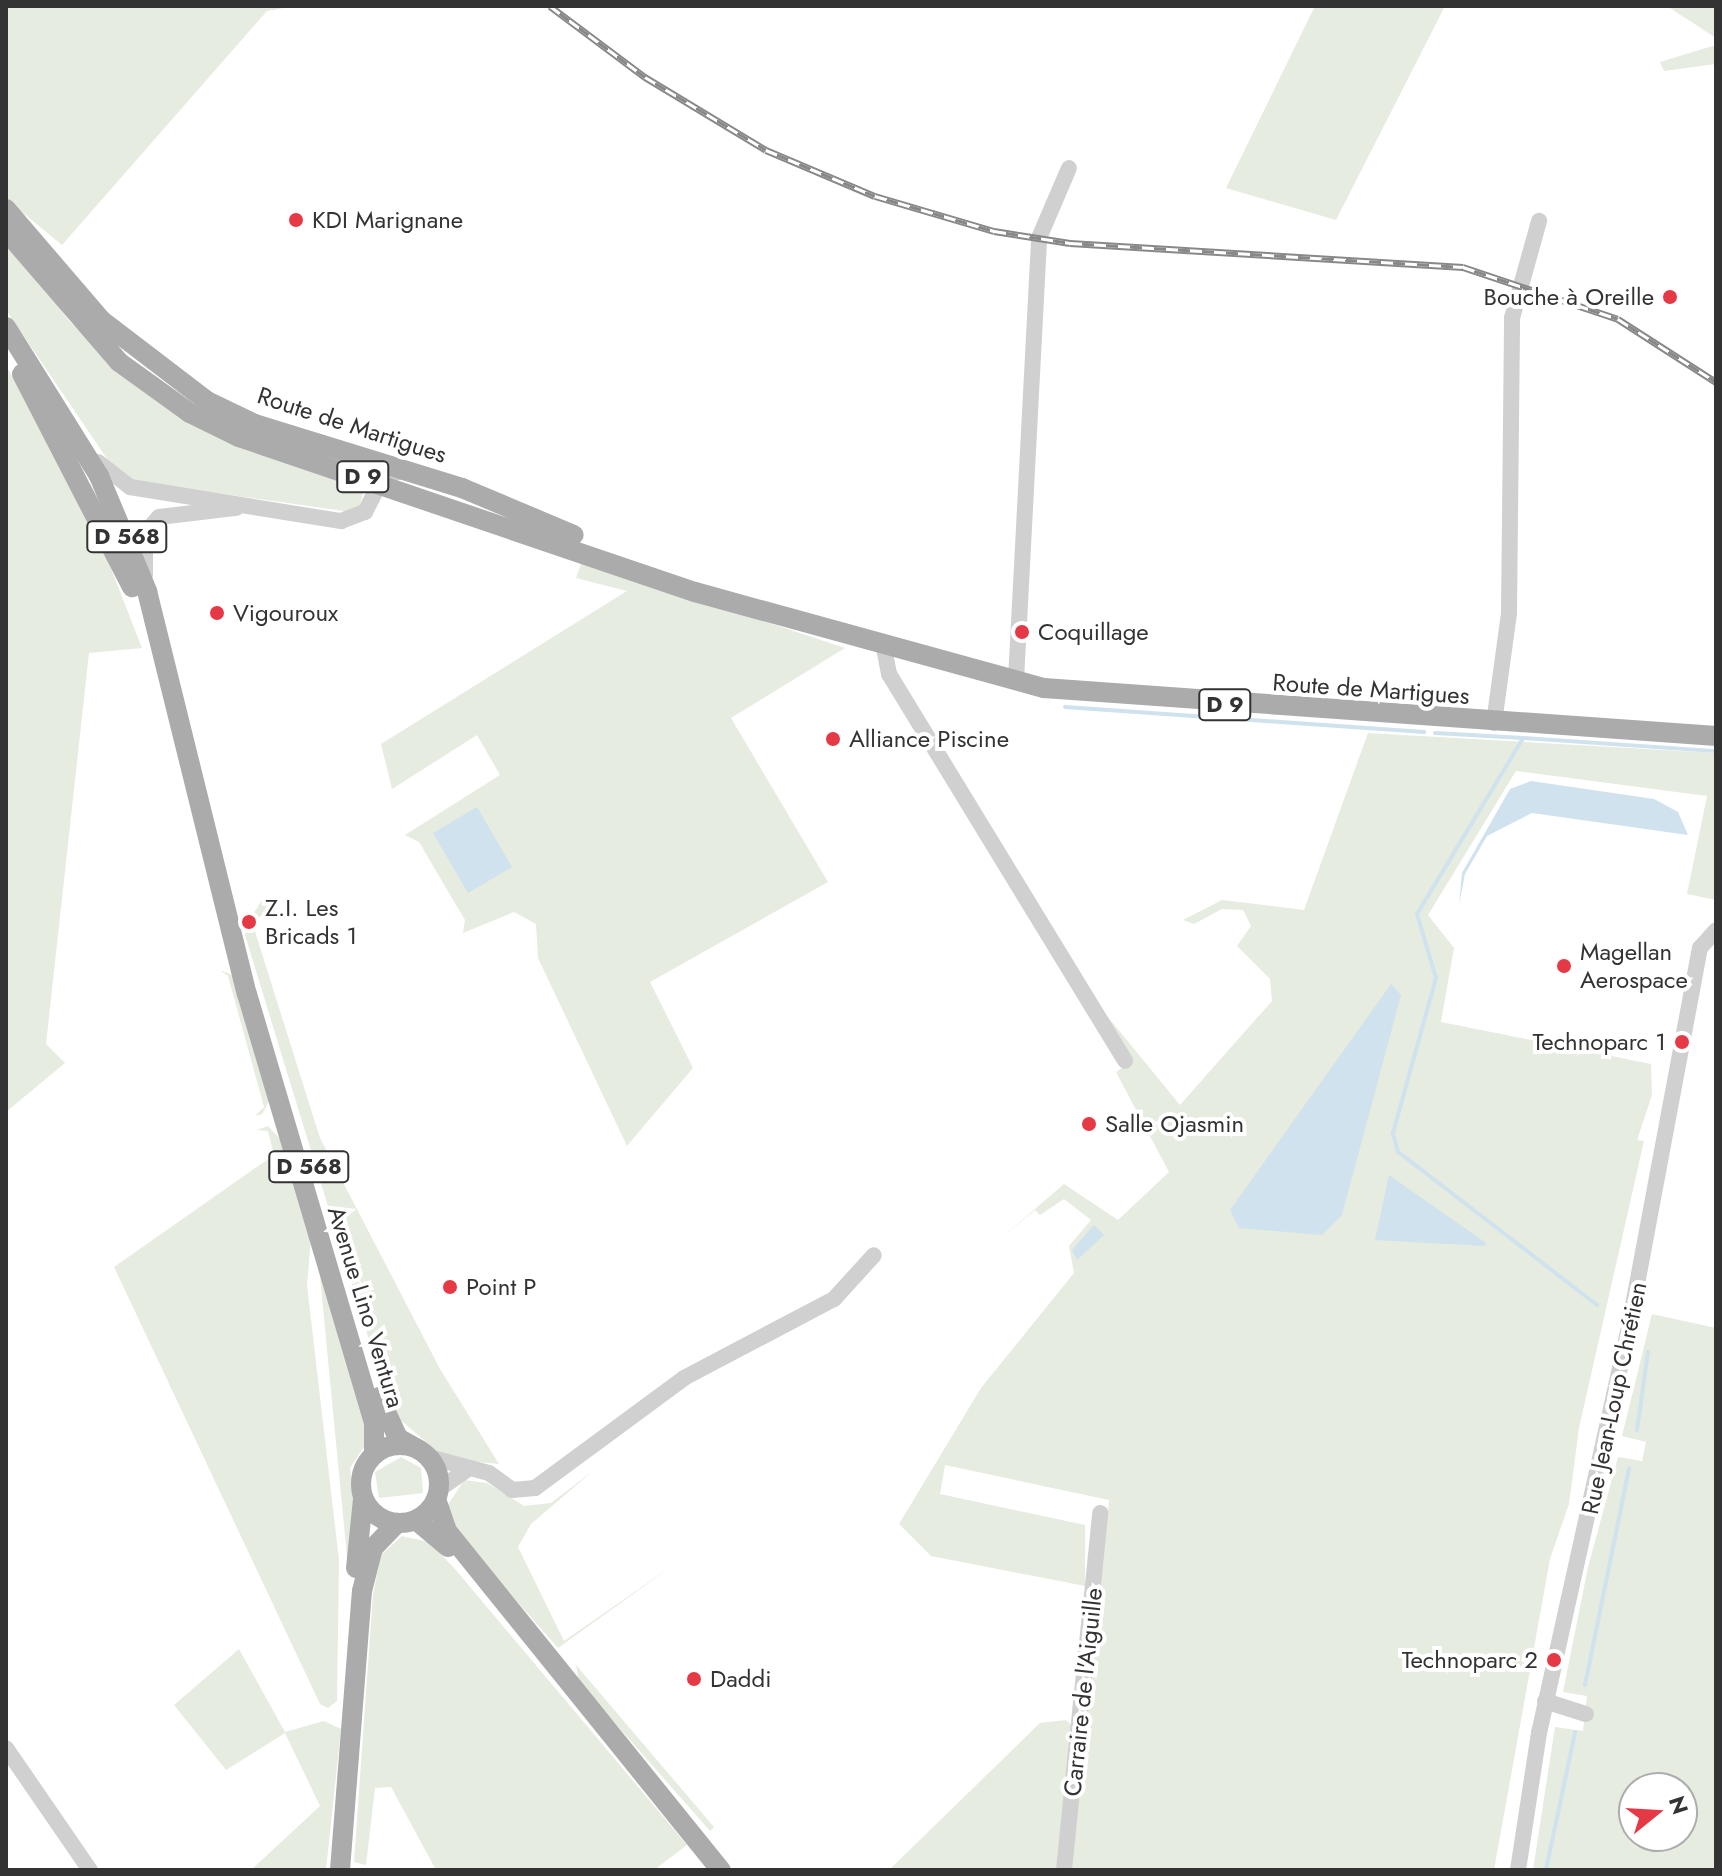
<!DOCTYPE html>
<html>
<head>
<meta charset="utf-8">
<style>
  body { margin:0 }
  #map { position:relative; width:1722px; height:1876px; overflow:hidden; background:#fff; font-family:Jost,sans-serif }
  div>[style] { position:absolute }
  .green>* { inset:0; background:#e6ecdf }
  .water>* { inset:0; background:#cfe2ee }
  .stream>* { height:4px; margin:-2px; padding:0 2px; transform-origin:2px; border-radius:2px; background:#cfe2ee }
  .minor>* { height:16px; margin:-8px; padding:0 8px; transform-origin:8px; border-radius:8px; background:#d0d0d0 }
  .major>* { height:20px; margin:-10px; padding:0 10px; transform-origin:10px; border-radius:10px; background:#ababab }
  .major>.ring { margin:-10px; padding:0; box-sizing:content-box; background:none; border:20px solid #ababab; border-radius:50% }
  .rail>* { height:7px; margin-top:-3.5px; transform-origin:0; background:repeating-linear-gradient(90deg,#fff 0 12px,#888 0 24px); box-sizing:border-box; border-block:2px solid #888 }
  .dots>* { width:22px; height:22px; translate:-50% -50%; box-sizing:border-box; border:4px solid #fff; border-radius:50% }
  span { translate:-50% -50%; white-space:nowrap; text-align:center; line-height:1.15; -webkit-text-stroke:8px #fff; paint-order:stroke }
  .shield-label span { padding:2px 6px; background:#fff; border:2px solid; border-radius:6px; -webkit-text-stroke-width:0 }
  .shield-label { font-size:22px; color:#333; font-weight:700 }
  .poi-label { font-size:24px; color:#333 }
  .left { translate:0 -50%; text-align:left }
  .right { translate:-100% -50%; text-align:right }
  .street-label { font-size:24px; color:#333 }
  .frame { position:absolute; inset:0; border:8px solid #333; pointer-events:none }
  .north { position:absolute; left:1618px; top:1772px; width:80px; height:80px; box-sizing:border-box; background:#fff; border:2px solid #adadad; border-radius:50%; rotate:72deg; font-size:22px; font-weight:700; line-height:32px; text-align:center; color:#333 }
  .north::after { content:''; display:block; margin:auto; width:28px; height:36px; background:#e63946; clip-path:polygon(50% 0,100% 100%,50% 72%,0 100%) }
</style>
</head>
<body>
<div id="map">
  <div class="green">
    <div style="clip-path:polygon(6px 6px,294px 6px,267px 11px,62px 245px,6px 199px)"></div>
    <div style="clip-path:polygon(1315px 6px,1445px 6px,1336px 220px,1226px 188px)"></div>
    <div style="clip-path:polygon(1667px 6px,1716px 6px,1716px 38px)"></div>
    <div style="clip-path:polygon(1716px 45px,1716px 64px,1664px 71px,1660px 62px)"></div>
    <div style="clip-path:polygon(6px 237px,70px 322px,138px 384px,365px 488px,359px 507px,344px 511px,131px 481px,114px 469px,6px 310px)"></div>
    <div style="clip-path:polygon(6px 366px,85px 502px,142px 648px,89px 653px,46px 1044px,65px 1063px,6px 1112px)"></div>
    <div style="clip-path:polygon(582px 561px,845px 648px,731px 718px,828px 882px,650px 982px,693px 1068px,627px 1146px,538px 958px,536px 924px,514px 912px,463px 933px,465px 920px,419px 842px,405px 835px,500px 775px,477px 735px,392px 789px,381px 744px,627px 591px,576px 578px)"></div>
    <div style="clip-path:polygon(1368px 733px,1716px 753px,1716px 900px,1687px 894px,1707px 796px,1516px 771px,1428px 915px,1454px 948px,1441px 1022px,1651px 1064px,1652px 1095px,1637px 1140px,1644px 1141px,1579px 1428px,1569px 1504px,1550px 1559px,1494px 1870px,1071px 1870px,1109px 1500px,945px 1465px,940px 1494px,1085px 1525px,1085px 1586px,931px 1556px,899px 1524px,981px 1388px,1074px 1273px,1069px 1246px,1091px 1220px,1064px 1199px,1040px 1215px,1035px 1210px,1000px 1239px,1064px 1184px,1118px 1220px,1169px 1172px,1116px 1072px,1133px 1060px,1103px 1011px,1180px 1105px,1272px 1001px,1270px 979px,1237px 946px,1251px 926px,1243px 910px,1222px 909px,1194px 924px,1183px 920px,1222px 900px,1304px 910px)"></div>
    <div style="clip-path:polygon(264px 897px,270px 910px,252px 922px,320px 1138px,440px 1369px,499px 1464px,446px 1459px,391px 1412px,245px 935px,250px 919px)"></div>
    <div style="clip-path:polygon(220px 970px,237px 977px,269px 1101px,262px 1114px,255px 1116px,264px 1107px,228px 976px)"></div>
    <div style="clip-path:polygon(268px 1126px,282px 1141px,311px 1238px,307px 1285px,339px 1560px,337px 1701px,328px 1708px,320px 1704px,114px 1267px,274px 1155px,268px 1131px,257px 1130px)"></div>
    <div style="clip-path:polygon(319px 1266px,368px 1424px,366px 1444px,350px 1468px,355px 1511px,348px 1567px)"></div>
    <div style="clip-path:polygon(evenodd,1652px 1314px,1716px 1328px,1716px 1870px,1533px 1870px,1555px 1727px,1583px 1731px,1587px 1696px,1563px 1692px,1588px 1567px,1618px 1457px,1642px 1461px,1646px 1442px,1622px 1436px,1652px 1314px,1634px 1788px,1682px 1788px,1682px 1836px,1634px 1836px,1634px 1788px)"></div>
    <div style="clip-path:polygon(401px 1457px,421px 1468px,423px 1493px,379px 1498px,375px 1472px)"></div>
    <div style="clip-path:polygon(593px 1471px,531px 1524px,518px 1547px,564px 1641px,675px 1564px,558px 1648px,451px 1526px,446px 1508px,464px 1480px,487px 1483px,524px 1506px,551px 1503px)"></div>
    <div style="clip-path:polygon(402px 1536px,429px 1542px,455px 1569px,687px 1845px,654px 1870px,436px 1870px,391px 1787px,375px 1788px,366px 1865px,354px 1862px,373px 1594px,381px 1555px)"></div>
    <div style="clip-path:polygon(239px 1649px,285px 1732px,324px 1721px,341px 1729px,326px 1870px,251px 1870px,320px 1806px,285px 1733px,226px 1770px,174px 1705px)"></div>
    <div style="clip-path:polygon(576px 1665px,714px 1827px,710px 1831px,579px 1682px)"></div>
    <div style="clip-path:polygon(1066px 1720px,1074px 1727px,1058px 1870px,889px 1870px,1040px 1723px)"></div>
  </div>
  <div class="water">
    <div style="clip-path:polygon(1531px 781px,1654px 799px,1678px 812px,1688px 835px,1532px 813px,1487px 836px,1465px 874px,1459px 905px,1462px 873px,1510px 789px)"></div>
    <div style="clip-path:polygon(477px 807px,512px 867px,468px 893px,433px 833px)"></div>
    <div style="clip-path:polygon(1391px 984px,1401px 995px,1342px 1215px,1322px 1235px,1239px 1228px,1230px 1210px)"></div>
    <div style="clip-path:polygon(1389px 1175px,1486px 1243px,1485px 1246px,1375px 1240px)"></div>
    <div style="clip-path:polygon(1094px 1225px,1104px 1235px,1077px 1260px,1072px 1250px)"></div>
  </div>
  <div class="stream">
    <div style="left:1065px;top:707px;width:360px;rotate:4deg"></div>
    <div style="left:1435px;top:733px;width:88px;rotate:3.3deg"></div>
    <div style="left:1597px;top:1305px;width:251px;rotate:-142.4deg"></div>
    <div style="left:1398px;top:1152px;width:20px;rotate:-105deg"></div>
    <div style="left:1393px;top:1133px;width:161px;rotate:-74.5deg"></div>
    <div style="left:1436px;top:978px;width:67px;rotate:-106.5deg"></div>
    <div style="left:1417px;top:914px;width:205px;rotate:-58.9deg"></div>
    <div style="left:1523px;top:738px;width:193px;rotate:3.9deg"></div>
    <div style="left:1637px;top:1430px;width:79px;rotate:-82deg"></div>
    <div style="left:1585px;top:1685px;width:221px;rotate:-78.5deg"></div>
    <div style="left:1546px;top:1870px;width:141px;rotate:-78.1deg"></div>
  </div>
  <div class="minor">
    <div style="left:98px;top:462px;width:41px;rotate:38deg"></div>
    <div style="left:130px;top:487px;width:214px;rotate:9.2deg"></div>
    <div style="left:341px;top:521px;width:26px;rotate:-21deg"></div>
    <div style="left:365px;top:512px;width:42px;rotate:-62.8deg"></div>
    <div style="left:384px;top:475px;width:21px;rotate:-11deg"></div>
    <div style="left:145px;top:575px;width:42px;rotate:-90deg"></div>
    <div style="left:145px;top:533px;width:21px;rotate:-49deg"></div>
    <div style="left:159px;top:517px;width:78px;rotate:-6.7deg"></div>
    <div style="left:883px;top:643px;width:32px;rotate:79deg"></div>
    <div style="left:889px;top:674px;width:453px;rotate:58.6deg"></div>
    <div style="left:1016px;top:680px;width:443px;rotate:-87deg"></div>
    <div style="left:1039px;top:238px;width:76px;rotate:-66.8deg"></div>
    <div style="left:1494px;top:723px;width:111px;rotate:-82.2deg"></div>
    <div style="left:1509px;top:613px;width:295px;rotate:-89.4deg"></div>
    <div style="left:1512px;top:318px;width:101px;rotate:-74.4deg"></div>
    <div style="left:429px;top:1457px;width:62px;rotate:14.9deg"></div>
    <div style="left:489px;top:1473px;width:29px;rotate:36deg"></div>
    <div style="left:512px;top:1490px;width:23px;rotate:-5deg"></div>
    <div style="left:535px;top:1488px;width:185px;rotate:-36.4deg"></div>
    <div style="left:684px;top:1378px;width:170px;rotate:-27.8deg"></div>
    <div style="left:834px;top:1299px;width:59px;rotate:-47.7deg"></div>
    <div style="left:438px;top:1490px;width:35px;rotate:-35deg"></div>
    <div style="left:1545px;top:1701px;width:43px;rotate:17.6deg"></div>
    <div style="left:6px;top:1748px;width:148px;rotate:55.5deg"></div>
    <div style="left:1064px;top:1870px;width:359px;rotate:-84.2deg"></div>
    <div style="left:1518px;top:1870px;width:139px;rotate:-81.3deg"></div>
    <div style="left:1539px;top:1733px;width:416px;rotate:-77.5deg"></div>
    <div style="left:1629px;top:1327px;width:386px;rotate:-79.4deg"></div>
    <div style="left:1700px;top:948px;width:24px;rotate:-48deg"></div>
  </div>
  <div class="major">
    <div style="left:6px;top:209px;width:146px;rotate:49.4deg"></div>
    <div style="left:101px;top:320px;width:133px;rotate:37.4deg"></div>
    <div style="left:207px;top:401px;width:53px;rotate:25.6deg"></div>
    <div style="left:255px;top:424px;width:217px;rotate:17.2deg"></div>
    <div style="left:462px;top:488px;width:121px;rotate:22.8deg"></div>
    <div style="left:6px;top:231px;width:173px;rotate:49.2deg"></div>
    <div style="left:119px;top:362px;width:87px;rotate:35.7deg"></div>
    <div style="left:190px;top:413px;width:55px;rotate:26.1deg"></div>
    <div style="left:239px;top:437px;width:482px;rotate:18.8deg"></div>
    <div style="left:695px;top:592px;width:362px;rotate:15.4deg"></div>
    <div style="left:1044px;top:688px;width:674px;rotate:4.09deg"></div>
    <div style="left:6px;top:327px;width:176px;rotate:58deg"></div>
    <div style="left:99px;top:476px;width:125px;rotate:67.3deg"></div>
    <div style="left:147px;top:591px;width:415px;rotate:76.1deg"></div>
    <div style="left:247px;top:994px;width:447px;rotate:73.5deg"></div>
    <div style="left:374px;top:1423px;width:31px;rotate:90deg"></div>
    <div style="left:22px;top:374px;width:240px;rotate:62.7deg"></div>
    <div style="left:379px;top:1397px;width:45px;rotate:65.1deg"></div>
    <div style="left:398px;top:1438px;width:23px;rotate:29deg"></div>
    <div class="ring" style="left:361px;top:1445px;width:58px;height:58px"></div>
    <div style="left:436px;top:1499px;width:34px;rotate:71deg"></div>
    <div style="left:447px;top:1531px;width:436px;rotate:51.1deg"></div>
    <div style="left:416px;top:1520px;width:42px;rotate:40.2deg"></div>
    <div style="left:356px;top:1568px;width:69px;rotate:-84.2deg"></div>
    <div style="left:340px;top:1870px;width:280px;rotate:-85.5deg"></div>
    <div style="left:362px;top:1591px;width:44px;rotate:-75.7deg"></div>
    <div style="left:373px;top:1548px;width:35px;rotate:-46deg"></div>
  </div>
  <div class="rail">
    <div style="left:550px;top:6px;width:119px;rotate:36.8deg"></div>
    <div style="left:645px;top:77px;width:141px;rotate:31.1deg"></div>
    <div style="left:766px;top:150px;width:118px;rotate:22.9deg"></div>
    <div style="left:875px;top:196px;width:124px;rotate:16.4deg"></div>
    <div style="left:994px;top:231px;width:77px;rotate:9deg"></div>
    <div style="left:1070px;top:243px;width:394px;rotate:3.5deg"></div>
    <div style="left:1463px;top:267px;width:163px;rotate:18.5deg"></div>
    <div style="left:1618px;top:319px;width:117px;rotate:32.7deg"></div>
  </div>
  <div class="dots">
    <div style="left:296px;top:220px;background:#e63946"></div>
    <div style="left:1670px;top:297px;background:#e63946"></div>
    <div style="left:217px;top:613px;background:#e63946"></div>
    <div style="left:1022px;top:632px;background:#e63946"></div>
    <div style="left:833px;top:739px;background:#e63946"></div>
    <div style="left:249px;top:922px;background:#e63946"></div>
    <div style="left:1564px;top:966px;background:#e63946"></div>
    <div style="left:1682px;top:1042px;background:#e63946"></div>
    <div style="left:1089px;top:1124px;background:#e63946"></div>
    <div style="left:450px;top:1287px;background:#e63946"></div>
    <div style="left:1554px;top:1660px;background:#e63946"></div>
    <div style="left:694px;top:1679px;background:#e63946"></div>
  </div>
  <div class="shield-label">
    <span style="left:363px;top:477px">D 9</span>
    <span style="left:127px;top:537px">D 568</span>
    <span style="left:1225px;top:705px">D 9</span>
    <span style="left:309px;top:1167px">D 568</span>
  </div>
  <div class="poi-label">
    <span class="left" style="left:312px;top:220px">KDI Marignane</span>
    <span class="right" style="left:1654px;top:297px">Bouche à Oreille</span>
    <span class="left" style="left:233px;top:613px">Vigouroux</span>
    <span class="left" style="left:1038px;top:632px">Coquillage</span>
    <span class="left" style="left:849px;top:739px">Alliance Piscine</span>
    <span class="left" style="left:265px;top:922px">Z.I. Les<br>Bricads 1</span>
    <span class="left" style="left:1580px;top:966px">Magellan<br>Aerospace</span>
    <span class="right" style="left:1666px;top:1042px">Technoparc 1</span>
    <span class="left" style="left:1105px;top:1124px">Salle Ojasmin</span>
    <span class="left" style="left:466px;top:1287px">Point P</span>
    <span class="right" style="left:1538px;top:1660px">Technoparc 2</span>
    <span class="left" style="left:710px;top:1679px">Daddi</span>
  </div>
  <div class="street-label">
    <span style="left:352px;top:425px;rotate:18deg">Route de Martigues</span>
    <span style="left:1371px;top:689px;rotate:4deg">Route de Martigues</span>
    <span style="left:366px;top:1307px;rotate:73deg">Avenue Lino Ventura</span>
    <span style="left:1614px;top:1398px;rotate:-78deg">Rue Jean-Loup Chrétien</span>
    <span style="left:1083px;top:1692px;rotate:-84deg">Carraire de l'Aiguille</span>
  </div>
  <div class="frame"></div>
  <div class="north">N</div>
</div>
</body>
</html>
